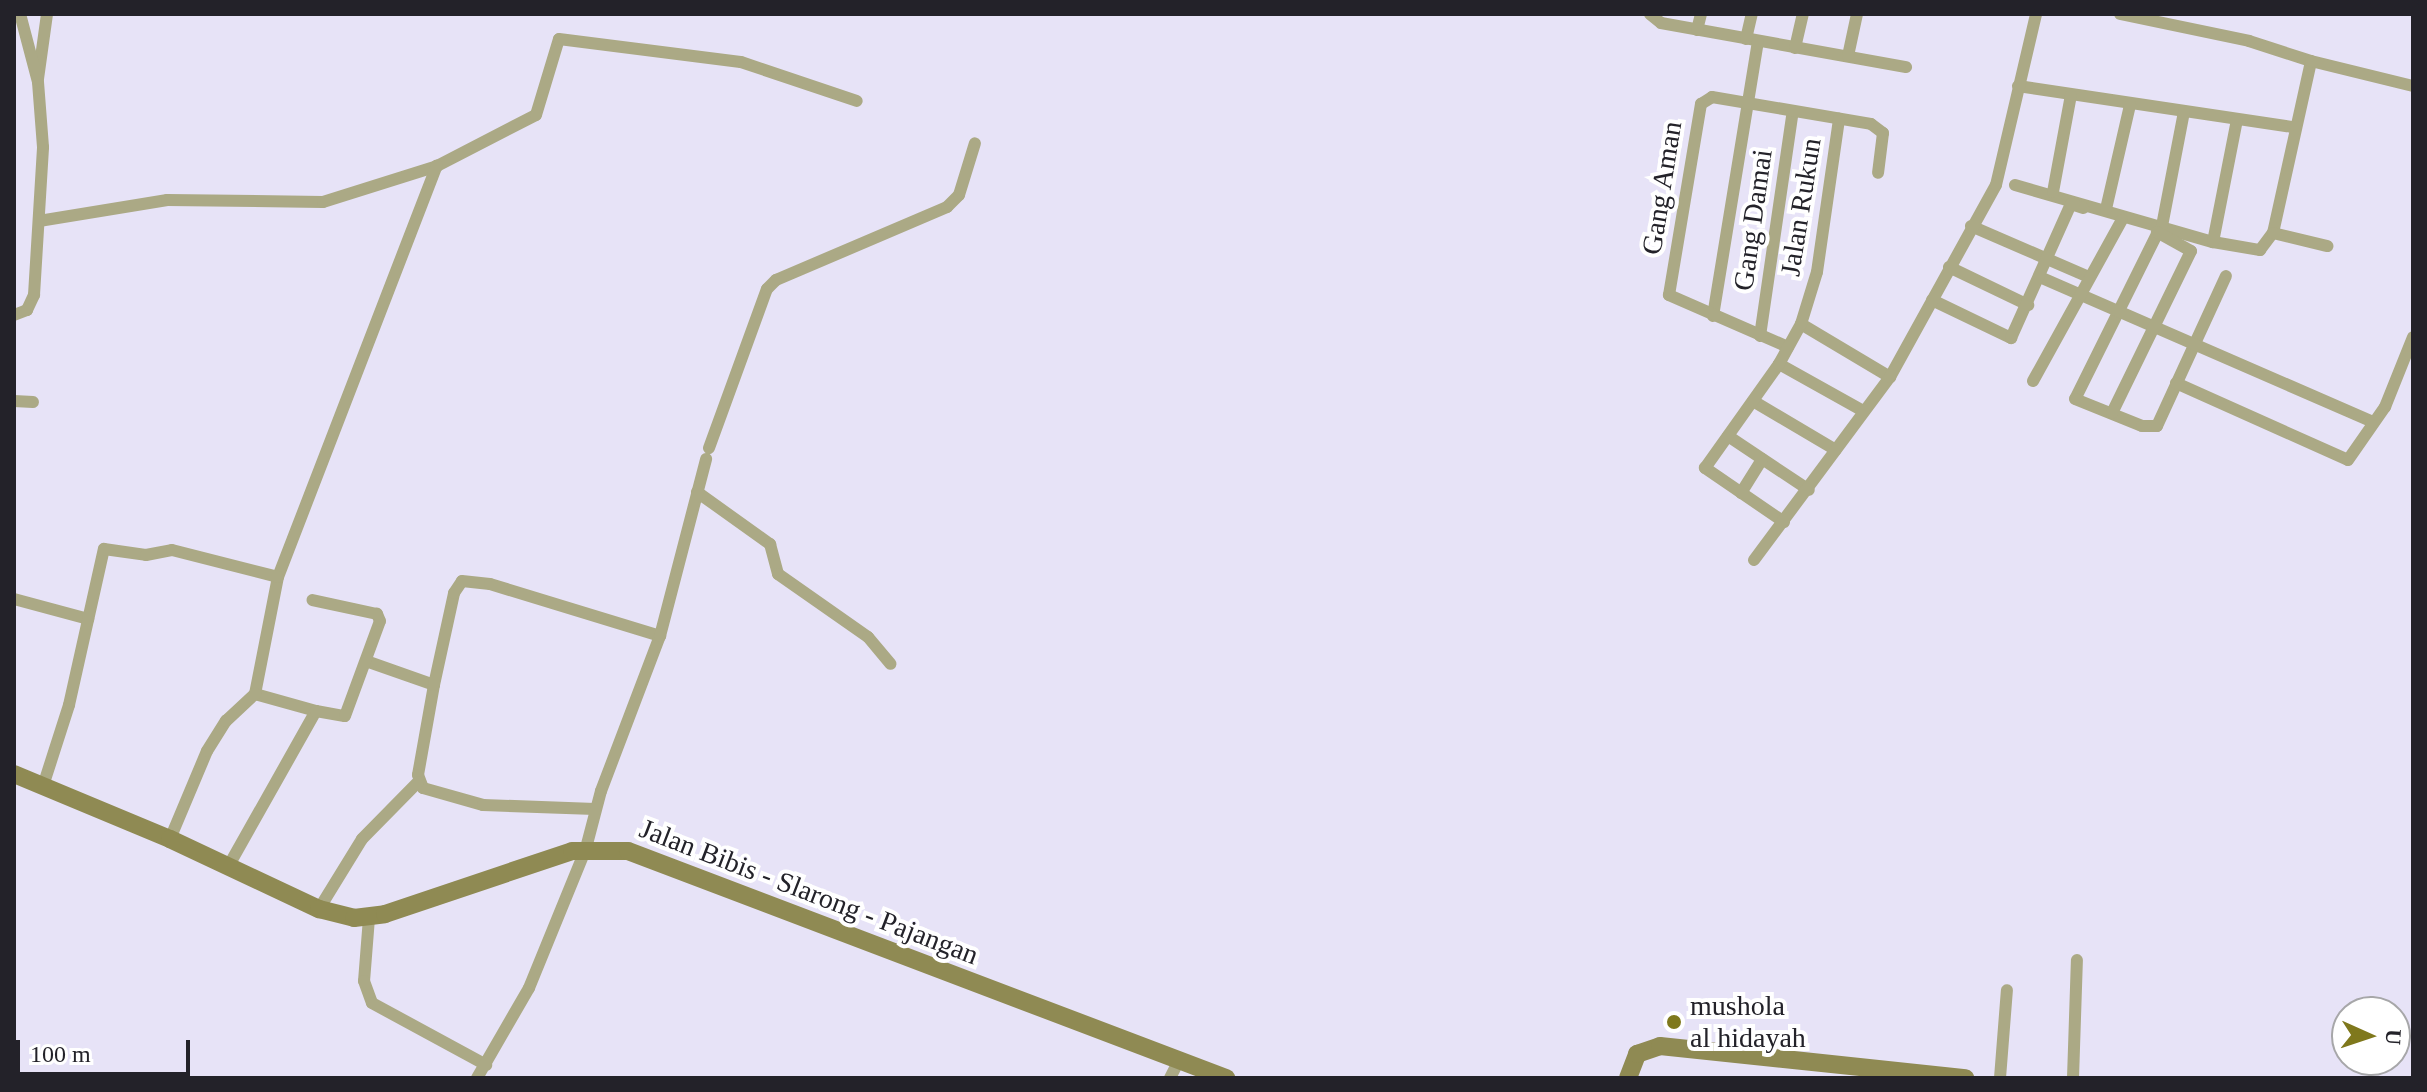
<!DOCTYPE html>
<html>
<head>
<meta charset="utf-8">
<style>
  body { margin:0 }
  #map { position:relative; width:2427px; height:1092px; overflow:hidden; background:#e7e3f7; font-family:"Times New Roman",serif }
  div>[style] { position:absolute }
  .street>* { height:12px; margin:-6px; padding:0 6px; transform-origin:6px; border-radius:6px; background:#aba985 }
  .secondary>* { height:18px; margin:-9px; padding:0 9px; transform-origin:9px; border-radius:9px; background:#8f8a53 }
  .dots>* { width:22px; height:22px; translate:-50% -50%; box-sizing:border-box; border:4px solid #fff; border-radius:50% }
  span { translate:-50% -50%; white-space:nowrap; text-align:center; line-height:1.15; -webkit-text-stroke:8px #fff; paint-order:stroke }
  .street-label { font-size:28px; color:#232229 }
  .poi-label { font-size:28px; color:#232229 }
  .left { translate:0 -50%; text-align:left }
  .frame { position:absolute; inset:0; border:16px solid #232229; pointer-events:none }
  .north { position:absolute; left:2331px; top:996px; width:80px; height:80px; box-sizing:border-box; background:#fff; border:2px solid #a7a7a9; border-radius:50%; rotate:93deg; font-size:22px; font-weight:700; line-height:32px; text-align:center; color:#232229 }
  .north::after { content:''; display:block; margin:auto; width:28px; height:36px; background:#7f781c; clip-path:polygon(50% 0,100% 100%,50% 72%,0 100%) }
  .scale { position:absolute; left:16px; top:1040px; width:174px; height:36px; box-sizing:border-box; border:4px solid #232229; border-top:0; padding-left:10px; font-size:24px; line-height:28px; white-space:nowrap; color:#232229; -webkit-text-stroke:6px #fff; paint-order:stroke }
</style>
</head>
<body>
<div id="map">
  <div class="street">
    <div style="left:1650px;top:14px;width:14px;rotate:39deg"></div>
    <div style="left:1661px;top:23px;width:249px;rotate:10.2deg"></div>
    <div style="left:2120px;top:14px;width:132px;rotate:11.8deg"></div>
    <div style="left:2249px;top:41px;width:65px;rotate:17.9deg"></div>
    <div style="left:1697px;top:30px;width:16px;rotate:-76deg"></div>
    <div style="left:1746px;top:39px;width:26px;rotate:-77deg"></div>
    <div style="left:1795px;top:48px;width:35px;rotate:-77deg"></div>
    <div style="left:1848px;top:56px;width:43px;rotate:-77.9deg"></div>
    <div style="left:38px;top:79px;width:66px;rotate:-82.1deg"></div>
    <div style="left:2018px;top:86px;width:278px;rotate:8.5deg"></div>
    <div style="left:2015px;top:185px;width:206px;rotate:16.1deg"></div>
    <div style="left:2213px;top:242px;width:48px;rotate:9.7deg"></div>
    <div style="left:2260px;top:250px;width:21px;rotate:-53deg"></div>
    <div style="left:2273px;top:233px;width:176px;rotate:-77.5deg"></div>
    <div style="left:2311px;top:61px;width:105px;rotate:13.8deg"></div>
    <div style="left:2053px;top:192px;width:99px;rotate:-79.5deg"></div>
    <div style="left:2106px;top:209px;width:107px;rotate:-77deg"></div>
    <div style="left:39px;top:221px;width:130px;rotate:-9.3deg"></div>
    <div style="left:167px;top:200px;width:156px;rotate:0.7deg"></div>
    <div style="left:323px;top:202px;width:120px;rotate:-17.5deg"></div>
    <div style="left:437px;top:166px;width:111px;rotate:-27.3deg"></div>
    <div style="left:536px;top:115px;width:79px;rotate:-73.2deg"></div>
    <div style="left:559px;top:39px;width:183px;rotate:7.2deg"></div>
    <div style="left:741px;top:62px;width:122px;rotate:18.6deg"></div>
    <div style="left:1971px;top:226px;width:129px;rotate:23.4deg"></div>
    <div style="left:2162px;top:226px;width:116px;rotate:-79.1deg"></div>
    <div style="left:2158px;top:232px;width:186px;rotate:116.4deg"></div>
    <div style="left:2075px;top:399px;width:72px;rotate:21.9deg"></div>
    <div style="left:2142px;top:426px;width:15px"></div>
    <div style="left:2157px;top:426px;width:165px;rotate:-65.3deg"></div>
    <div style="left:2273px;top:233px;width:56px;rotate:13.5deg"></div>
    <div style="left:2213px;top:242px;width:124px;rotate:-78.9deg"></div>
    <div style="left:1949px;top:267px;width:88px;rotate:25.7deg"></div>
    <div style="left:2042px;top:278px;width:361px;rotate:23.5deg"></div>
    <div style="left:1932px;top:300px;width:88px;rotate:25.7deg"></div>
    <div style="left:2011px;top:338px;width:147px;rotate:-65.9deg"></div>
    <div style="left:2071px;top:204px;width:13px;rotate:18deg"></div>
    <div style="left:14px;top:315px;width:14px;rotate:-21deg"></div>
    <div style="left:27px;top:310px;width:17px;rotate:-65deg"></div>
    <div style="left:34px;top:295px;width:148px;rotate:-86.5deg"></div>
    <div style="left:43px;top:147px;width:65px;rotate:-94.4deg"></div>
    <div style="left:38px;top:82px;width:70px;rotate:-104.8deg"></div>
    <div style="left:1713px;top:316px;width:278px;rotate:-80.7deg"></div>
    <div style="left:1801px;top:324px;width:104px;rotate:30.8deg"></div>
    <div style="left:1760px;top:336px;width:227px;rotate:-81.7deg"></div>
    <div style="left:1788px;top:347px;width:130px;rotate:-156.4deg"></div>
    <div style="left:1669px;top:295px;width:194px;rotate:-80.5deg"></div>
    <div style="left:1701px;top:104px;width:13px;rotate:-32deg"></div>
    <div style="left:1712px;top:97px;width:161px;rotate:9.6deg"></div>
    <div style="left:1871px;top:124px;width:15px;rotate:37deg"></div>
    <div style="left:1883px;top:133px;width:40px;rotate:97.1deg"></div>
    <div style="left:1779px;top:364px;width:96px;rotate:29.2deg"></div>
    <div style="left:2033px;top:381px;width:184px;rotate:-61.1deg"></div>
    <div style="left:2176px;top:383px;width:188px;rotate:24.1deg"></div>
    <div style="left:2348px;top:460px;width:65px;rotate:-55.1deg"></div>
    <div style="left:2385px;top:407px;width:75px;rotate:-68.2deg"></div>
    <div style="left:14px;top:401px;width:19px;rotate:3deg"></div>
    <div style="left:1753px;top:401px;width:96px;rotate:30.6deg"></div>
    <div style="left:2112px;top:413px;width:180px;rotate:-64deg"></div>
    <div style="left:2191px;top:251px;width:39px;rotate:-151deg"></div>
    <div style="left:1728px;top:436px;width:97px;rotate:33.7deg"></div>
    <div style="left:709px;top:448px;width:169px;rotate:-70deg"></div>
    <div style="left:767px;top:289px;width:13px;rotate:-45deg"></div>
    <div style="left:776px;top:280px;width:186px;rotate:-23.1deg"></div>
    <div style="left:947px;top:207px;width:17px;rotate:-45deg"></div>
    <div style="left:959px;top:195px;width:54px;rotate:-72.9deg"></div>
    <div style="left:697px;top:492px;width:90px;rotate:35.5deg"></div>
    <div style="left:770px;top:544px;width:31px;rotate:75deg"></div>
    <div style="left:778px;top:574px;width:110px;rotate:35deg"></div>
    <div style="left:868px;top:637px;width:35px;rotate:50deg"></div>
    <div style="left:1741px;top:493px;width:40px;rotate:-58deg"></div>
    <div style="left:1784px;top:522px;width:96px;rotate:-145.6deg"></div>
    <div style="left:1705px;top:468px;width:128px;rotate:-54.6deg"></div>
    <div style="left:1779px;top:364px;width:46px;rotate:-61.2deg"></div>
    <div style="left:1801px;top:324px;width:54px;rotate:-72.9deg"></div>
    <div style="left:1817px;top:272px;width:155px;rotate:-81.8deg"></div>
    <div style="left:1754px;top:560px;width:228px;rotate:-53.4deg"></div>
    <div style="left:1890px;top:377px;width:219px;rotate:-61.1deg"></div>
    <div style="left:1996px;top:185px;width:176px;rotate:-76.8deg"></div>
    <div style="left:14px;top:599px;width:77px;rotate:15.1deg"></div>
    <div style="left:366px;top:661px;width:72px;rotate:19.4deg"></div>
    <div style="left:434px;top:685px;width:91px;rotate:100.1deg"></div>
    <div style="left:418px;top:775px;width:14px;rotate:69deg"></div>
    <div style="left:423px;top:788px;width:62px;rotate:15.8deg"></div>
    <div style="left:483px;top:805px;width:112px;rotate:2deg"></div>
    <div style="left:434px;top:685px;width:94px;rotate:-77.7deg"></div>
    <div style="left:454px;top:593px;width:14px;rotate:-56deg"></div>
    <div style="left:462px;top:581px;width:28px;rotate:6deg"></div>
    <div style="left:490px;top:584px;width:178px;rotate:17deg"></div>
    <div style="left:316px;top:711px;width:63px;rotate:-164.4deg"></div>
    <div style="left:255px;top:694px;width:119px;rotate:-78.9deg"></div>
    <div style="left:278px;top:577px;width:441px;rotate:-68.9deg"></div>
    <div style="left:44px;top:783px;width:82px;rotate:-72.2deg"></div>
    <div style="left:69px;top:705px;width:160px;rotate:-77.4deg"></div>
    <div style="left:104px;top:549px;width:42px;rotate:8.1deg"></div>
    <div style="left:146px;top:555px;width:26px;rotate:-11deg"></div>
    <div style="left:172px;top:550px;width:109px;rotate:14.3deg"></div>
    <div style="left:170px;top:839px;width:95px;rotate:-67.2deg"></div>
    <div style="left:207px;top:751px;width:36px;rotate:-58deg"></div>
    <div style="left:226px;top:721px;width:40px;rotate:-43deg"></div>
    <div style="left:228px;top:867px;width:179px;rotate:-60.6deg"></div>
    <div style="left:316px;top:711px;width:29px;rotate:10deg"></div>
    <div style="left:345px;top:716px;width:101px;rotate:-69.8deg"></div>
    <div style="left:380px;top:621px;width:8px;rotate:-113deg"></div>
    <div style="left:377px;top:614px;width:66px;rotate:-167.8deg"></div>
    <div style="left:319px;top:909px;width:82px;rotate:-58.4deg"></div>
    <div style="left:362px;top:839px;width:80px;rotate:-45.5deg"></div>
    <div style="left:369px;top:918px;width:63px;rotate:94.5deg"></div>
    <div style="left:364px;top:981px;width:23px;rotate:70deg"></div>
    <div style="left:372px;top:1003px;width:130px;rotate:28.5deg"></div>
    <div style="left:477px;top:1078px;width:104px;rotate:-60deg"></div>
    <div style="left:529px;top:988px;width:151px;rotate:-67.8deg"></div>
    <div style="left:586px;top:848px;width:59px;rotate:-75.3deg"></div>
    <div style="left:601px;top:791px;width:166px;rotate:-69.2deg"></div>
    <div style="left:660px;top:636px;width:183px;rotate:-75.4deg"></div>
    <div style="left:1170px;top:1078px;width:20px;rotate:-63deg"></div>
    <div style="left:2000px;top:1078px;width:88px;rotate:-85.5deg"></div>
    <div style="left:2073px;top:1078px;width:118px;rotate:-88.1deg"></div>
  </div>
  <div class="secondary">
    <div style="left:14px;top:774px;width:169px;rotate:22.6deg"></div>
    <div style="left:170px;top:839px;width:165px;rotate:25.2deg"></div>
    <div style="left:319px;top:909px;width:36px;rotate:14deg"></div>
    <div style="left:354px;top:918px;width:31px;rotate:-7deg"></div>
    <div style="left:385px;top:914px;width:197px;rotate:-18.6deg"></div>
    <div style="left:572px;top:851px;width:56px"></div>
    <div style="left:628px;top:851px;width:640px;rotate:20.79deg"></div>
    <div style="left:1628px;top:1078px;width:26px;rotate:-69deg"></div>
    <div style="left:1637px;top:1054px;width:24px;rotate:-19deg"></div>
    <div style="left:1660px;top:1046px;width:307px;rotate:6deg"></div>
  </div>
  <div class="dots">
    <div style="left:1674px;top:1022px;background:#7f781c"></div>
  </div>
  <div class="street-label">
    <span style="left:1662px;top:188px;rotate:-81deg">Gang Aman</span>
    <span style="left:1801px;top:207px;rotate:-81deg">Jalan Rukun</span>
    <span style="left:1753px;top:220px;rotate:-82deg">Gang Damai</span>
    <span style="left:809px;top:892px;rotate:21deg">Jalan Bibis - Slarong - Pajangan</span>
  </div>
  <div class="poi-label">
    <span class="left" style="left:1690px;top:1022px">mushola<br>al hidayah</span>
  </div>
  <div class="frame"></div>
  <div class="north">U</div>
  <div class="scale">100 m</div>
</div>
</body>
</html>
